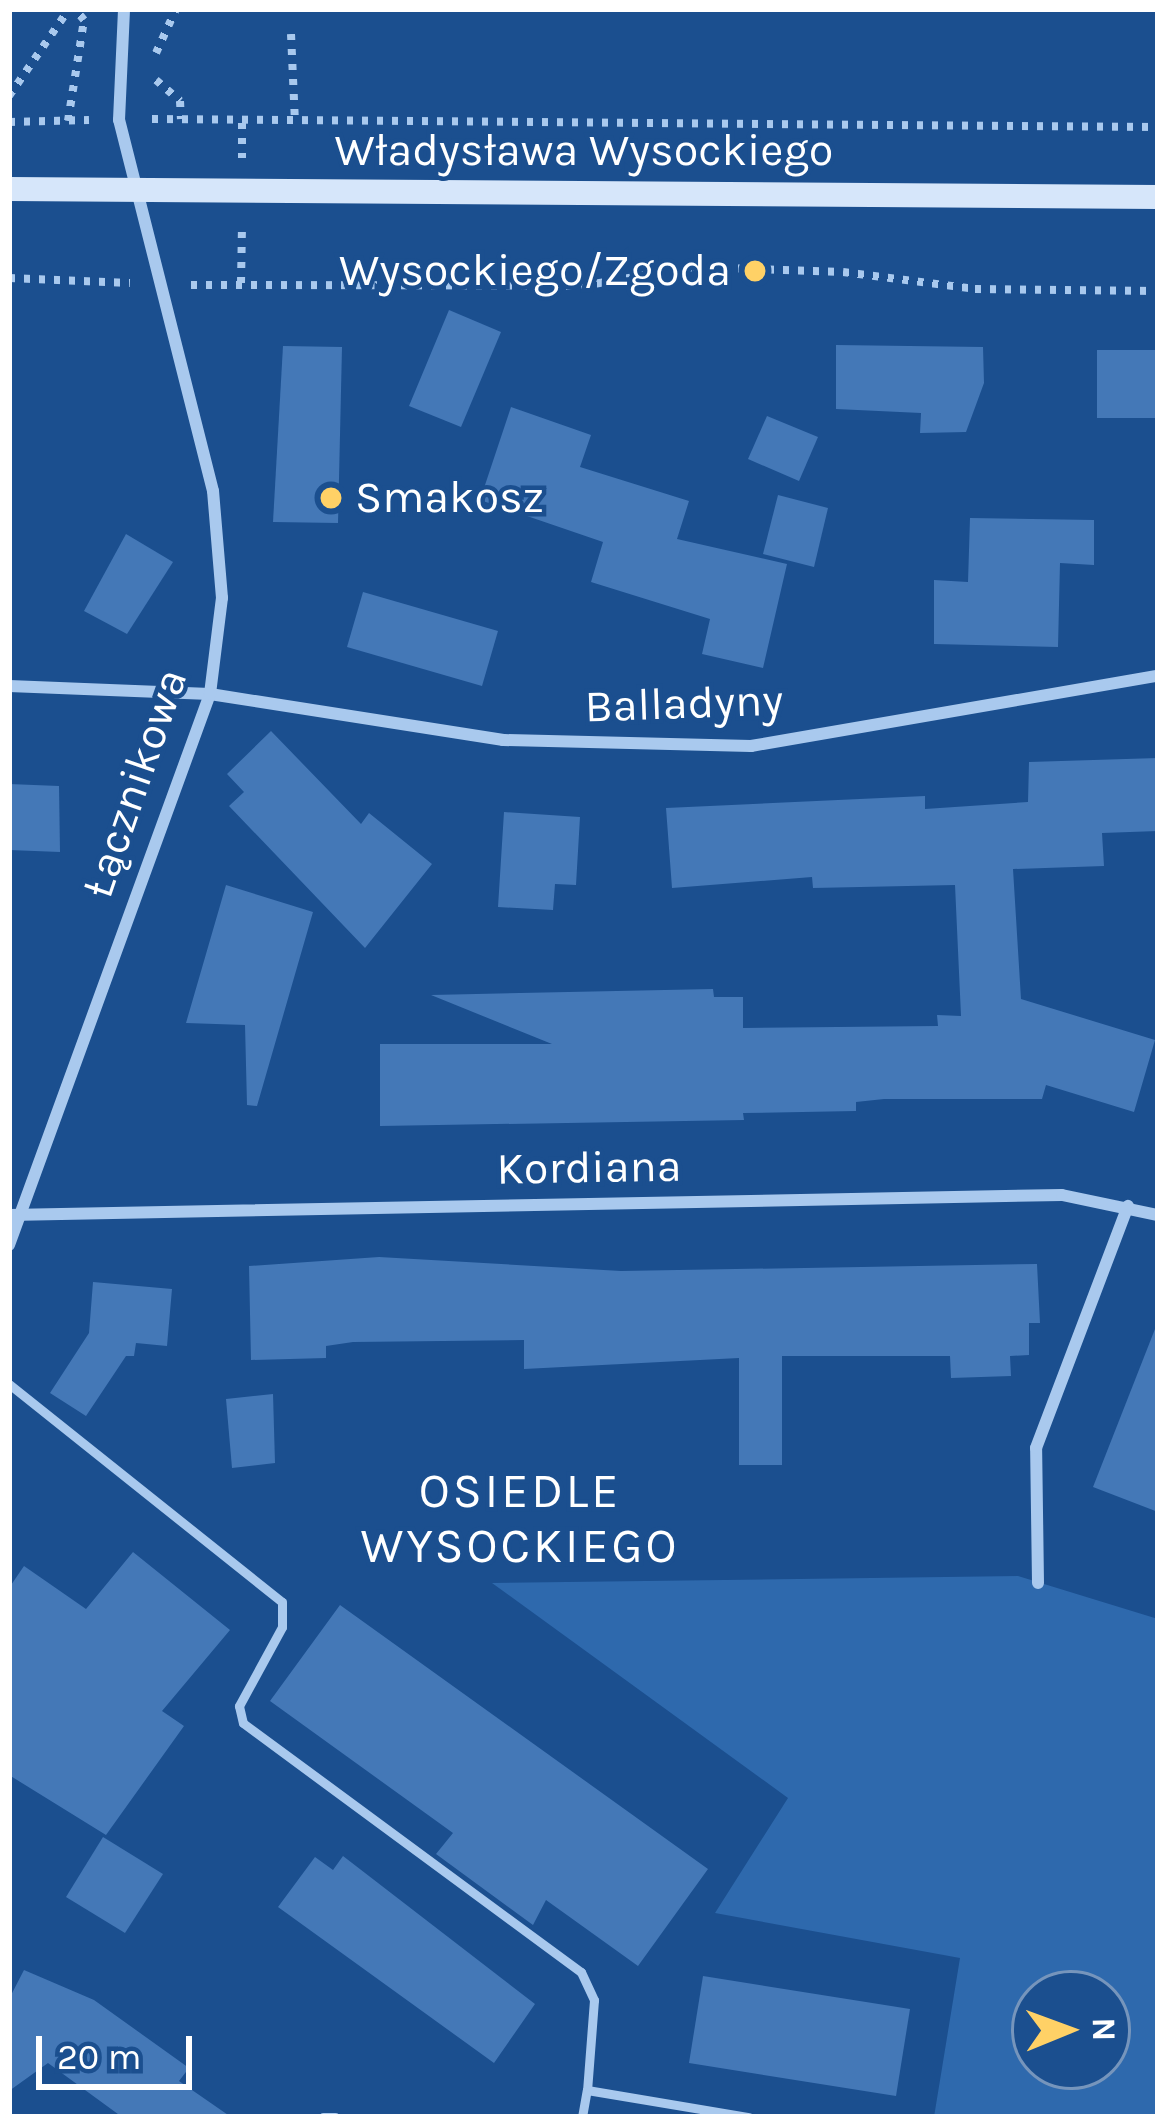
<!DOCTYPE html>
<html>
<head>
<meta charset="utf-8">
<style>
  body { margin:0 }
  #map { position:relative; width:1167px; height:2126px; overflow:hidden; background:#1b4f8f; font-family:Karla,sans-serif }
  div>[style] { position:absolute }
  .green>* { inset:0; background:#2e69ad }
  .building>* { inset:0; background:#4478b7 }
  .path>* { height:8px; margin-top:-4px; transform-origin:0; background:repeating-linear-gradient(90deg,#a9c9ee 0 6px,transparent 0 15px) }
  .lane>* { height:9px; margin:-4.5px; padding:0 4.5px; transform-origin:4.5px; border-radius:4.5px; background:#a9c9ee }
  .street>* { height:12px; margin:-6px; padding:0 6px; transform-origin:6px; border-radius:6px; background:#a9c9ee }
  .secondary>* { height:24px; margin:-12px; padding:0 12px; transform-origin:12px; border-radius:12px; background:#d6e6fa }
  .dots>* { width:33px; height:33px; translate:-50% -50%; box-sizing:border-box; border:6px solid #1b4f8f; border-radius:50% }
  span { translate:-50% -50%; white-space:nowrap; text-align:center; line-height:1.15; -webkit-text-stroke:9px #1b4f8f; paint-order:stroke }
  .street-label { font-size:45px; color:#fff }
  .poi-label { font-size:45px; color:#fff }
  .right { translate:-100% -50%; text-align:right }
  .left { translate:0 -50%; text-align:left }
  .neighbourhood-label { font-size:48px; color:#fff; letter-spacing:3px }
  .frame { position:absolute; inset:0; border:12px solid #fff; pointer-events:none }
  .north { position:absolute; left:1011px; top:1970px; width:120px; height:120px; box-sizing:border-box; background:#1b4f8f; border:3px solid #7695bc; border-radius:50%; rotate:89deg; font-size:33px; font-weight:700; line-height:48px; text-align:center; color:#fff }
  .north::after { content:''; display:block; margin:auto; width:42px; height:54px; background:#ffd166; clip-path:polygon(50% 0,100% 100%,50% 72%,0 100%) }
  .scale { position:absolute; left:36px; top:2036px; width:156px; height:54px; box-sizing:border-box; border:6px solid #fff; border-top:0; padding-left:15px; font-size:36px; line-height:42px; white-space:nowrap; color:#fff; -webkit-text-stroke:9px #1b4f8f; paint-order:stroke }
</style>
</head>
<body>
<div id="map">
  <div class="green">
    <div style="clip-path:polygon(evenodd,1018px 1576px,1158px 1619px,1158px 2117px,934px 2117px,960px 1958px,715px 1913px,788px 1798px,492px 1583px,1018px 1576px,1035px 1994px,1107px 1994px,1107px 2066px,1035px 2066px,1035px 1994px)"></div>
  </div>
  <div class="building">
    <div style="clip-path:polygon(449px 310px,501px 332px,461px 427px,409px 406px)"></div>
    <div style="clip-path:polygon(836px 345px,983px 347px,984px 383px,966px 432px,920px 433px,921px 413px,836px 409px)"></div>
    <div style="clip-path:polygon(283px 346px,342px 347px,338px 523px,273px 522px)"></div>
    <div style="clip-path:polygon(1097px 350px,1158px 350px,1158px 418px,1097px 418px)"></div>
    <div style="clip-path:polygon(511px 407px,591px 435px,580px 467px,689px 501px,677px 539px,787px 564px,763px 668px,702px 654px,710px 619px,591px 582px,603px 542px,480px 500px)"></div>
    <div style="clip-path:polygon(767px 416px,818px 437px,799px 481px,748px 459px)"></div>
    <div style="clip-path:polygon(778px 495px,828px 508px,814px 567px,763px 554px)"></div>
    <div style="clip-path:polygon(970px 518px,1094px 520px,1094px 565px,1060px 563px,1058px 647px,934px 644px,934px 580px,968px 582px)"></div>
    <div style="clip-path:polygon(126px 534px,173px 562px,127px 634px,84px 611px)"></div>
    <div style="clip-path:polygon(363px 592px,498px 631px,482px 686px,347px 647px)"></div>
    <div style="clip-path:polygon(271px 731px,361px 824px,369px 813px,432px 864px,365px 948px,229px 806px,244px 792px,227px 774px)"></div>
    <div style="clip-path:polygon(1158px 758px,1158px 831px,1102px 833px,1104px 866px,1013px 869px,1021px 999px,1155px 1040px,1134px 1112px,1046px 1085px,1042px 1099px,884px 1099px,856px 1102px,856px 1111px,743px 1113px,744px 1120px,380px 1126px,380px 1044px,552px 1044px,431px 995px,713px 989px,714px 997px,743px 997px,743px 1028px,938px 1026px,937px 1015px,961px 1016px,955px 885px,813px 888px,812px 877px,672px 888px,666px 808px,925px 796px,925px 809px,1028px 802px,1029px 762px)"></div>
    <div style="clip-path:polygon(9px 784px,59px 786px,60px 852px,9px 850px)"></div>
    <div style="clip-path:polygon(504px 812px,580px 817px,576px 885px,555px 884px,553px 910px,498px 907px)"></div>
    <div style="clip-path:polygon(226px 885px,313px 912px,257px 1106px,247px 1105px,245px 1025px,186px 1023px)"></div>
    <div style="clip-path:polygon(379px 1257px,621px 1271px,1037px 1264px,1040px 1323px,1029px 1323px,1029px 1355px,1010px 1356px,1011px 1376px,951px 1378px,950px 1356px,782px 1356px,782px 1465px,739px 1465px,739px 1358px,524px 1369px,524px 1340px,353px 1342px,326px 1346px,326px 1358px,251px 1360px,249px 1266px)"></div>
    <div style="clip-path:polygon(93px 1282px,172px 1289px,167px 1346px,136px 1343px,134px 1356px,126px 1356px,86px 1416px,50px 1393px,89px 1333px)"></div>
    <div style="clip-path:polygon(1155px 1329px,1158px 1330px,1158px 1512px,1093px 1487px)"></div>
    <div style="clip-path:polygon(273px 1394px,275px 1463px,232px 1468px,226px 1399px)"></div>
    <div style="clip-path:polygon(133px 1552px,230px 1630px,162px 1711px,184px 1726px,106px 1835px,9px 1775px,9px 1588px,24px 1566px,86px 1609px)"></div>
    <div style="clip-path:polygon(340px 1605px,708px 1869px,638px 1966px,546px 1900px,533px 1925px,436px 1854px,453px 1833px,270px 1701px)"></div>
    <div style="clip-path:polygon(103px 1837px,163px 1874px,125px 1933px,66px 1897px)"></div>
    <div style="clip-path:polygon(343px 1856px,535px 2004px,494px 2063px,278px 1907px,315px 1857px,333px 1870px)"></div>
    <div style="clip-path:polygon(24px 1970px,94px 2000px,189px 2068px,179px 2081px,231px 2117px,122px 2117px,48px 2063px,9px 2091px,9px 1999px)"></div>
    <div style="clip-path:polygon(703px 1976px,910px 2009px,896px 2096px,689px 2063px)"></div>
  </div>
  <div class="path">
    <div style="left:291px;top:34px;width:89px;rotate:87.4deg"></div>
    <div style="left:156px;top:53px;width:48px;rotate:-65.6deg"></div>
    <div style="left:156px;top:80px;width:32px;rotate:41deg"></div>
    <div style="left:180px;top:101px;width:18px;rotate:87deg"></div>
    <div style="left:9px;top:96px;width:106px;rotate:-55.4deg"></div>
    <div style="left:152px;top:119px;width:1006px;rotate:0.46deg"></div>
    <div style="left:68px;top:121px;width:102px;rotate:-81deg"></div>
    <div style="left:84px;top:20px;width:14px;rotate:-129deg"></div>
    <div style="left:9px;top:122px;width:80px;rotate:-1.4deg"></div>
    <div style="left:242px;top:123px;width:35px;rotate:90deg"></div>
    <div style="left:9px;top:278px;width:121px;rotate:2.4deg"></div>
    <div style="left:241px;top:283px;width:56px;rotate:-89deg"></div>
    <div style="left:191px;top:285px;width:391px;rotate:0.1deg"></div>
    <div style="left:582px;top:286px;width:113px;rotate:-9.7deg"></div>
    <div style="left:693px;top:267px;width:150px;rotate:1.9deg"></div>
    <div style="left:843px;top:272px;width:133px;rotate:7.3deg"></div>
    <div style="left:975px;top:289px;width:183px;rotate:0.6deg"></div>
  </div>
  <div class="lane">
    <div style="left:9px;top:1384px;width:349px;rotate:38.6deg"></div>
    <div style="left:282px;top:1602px;width:25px;rotate:90deg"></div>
    <div style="left:282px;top:1627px;width:90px;rotate:118.6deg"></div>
    <div style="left:239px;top:1706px;width:17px;rotate:77deg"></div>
    <div style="left:243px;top:1723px;width:420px;rotate:36.4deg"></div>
    <div style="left:581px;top:1972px;width:31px;rotate:65deg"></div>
    <div style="left:594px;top:2000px;width:90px;rotate:94.4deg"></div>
    <div style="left:323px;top:2117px;width:12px"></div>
    <div style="left:582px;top:2117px;width:27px;rotate:-80deg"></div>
    <div style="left:587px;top:2090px;width:164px;rotate:9.5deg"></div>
  </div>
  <div class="street">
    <div style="left:9px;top:686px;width:201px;rotate:2.3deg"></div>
    <div style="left:210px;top:694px;width:297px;rotate:8.9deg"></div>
    <div style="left:503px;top:740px;width:248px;rotate:1.4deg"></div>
    <div style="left:751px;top:746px;width:413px;rotate:-9.8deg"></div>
    <div style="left:9px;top:1215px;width:1053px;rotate:-1.09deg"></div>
    <div style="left:1062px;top:1195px;width:98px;rotate:11.8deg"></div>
    <div style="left:9px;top:1245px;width:587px;rotate:-69.96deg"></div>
    <div style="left:210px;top:694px;width:97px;rotate:-82.9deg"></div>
    <div style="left:222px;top:598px;width:107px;rotate:-94.8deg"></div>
    <div style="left:213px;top:491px;width:383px;rotate:-104.2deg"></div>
    <div style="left:119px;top:120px;width:111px;rotate:-87.4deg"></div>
    <div style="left:1038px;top:1583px;width:135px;rotate:-90.8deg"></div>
    <div style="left:1036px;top:1448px;width:259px;rotate:-69.2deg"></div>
  </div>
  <div class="secondary">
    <div style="left:9px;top:189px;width:1149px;rotate:0.4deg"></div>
  </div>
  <div class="dots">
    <div style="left:755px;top:271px;background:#ffd166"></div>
    <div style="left:331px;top:498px;background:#ffd166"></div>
  </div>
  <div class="street-label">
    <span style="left:584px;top:151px">Władysława Wysockiego</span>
    <span style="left:684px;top:704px;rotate:-2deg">Balladyny</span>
    <span style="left:135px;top:783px;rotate:-71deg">Łącznikowa</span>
    <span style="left:589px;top:1168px;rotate:-1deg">Kordiana</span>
  </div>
  <div class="poi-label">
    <span class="right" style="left:731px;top:271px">Wysockiego/Zgoda</span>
    <span class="left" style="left:355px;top:498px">Smakosz</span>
  </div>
  <div class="neighbourhood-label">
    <span style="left:520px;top:1519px">OSIEDLE<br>WYSOCKIEGO</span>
  </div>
  <div class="frame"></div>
  <div class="north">N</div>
  <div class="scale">20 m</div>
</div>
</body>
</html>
